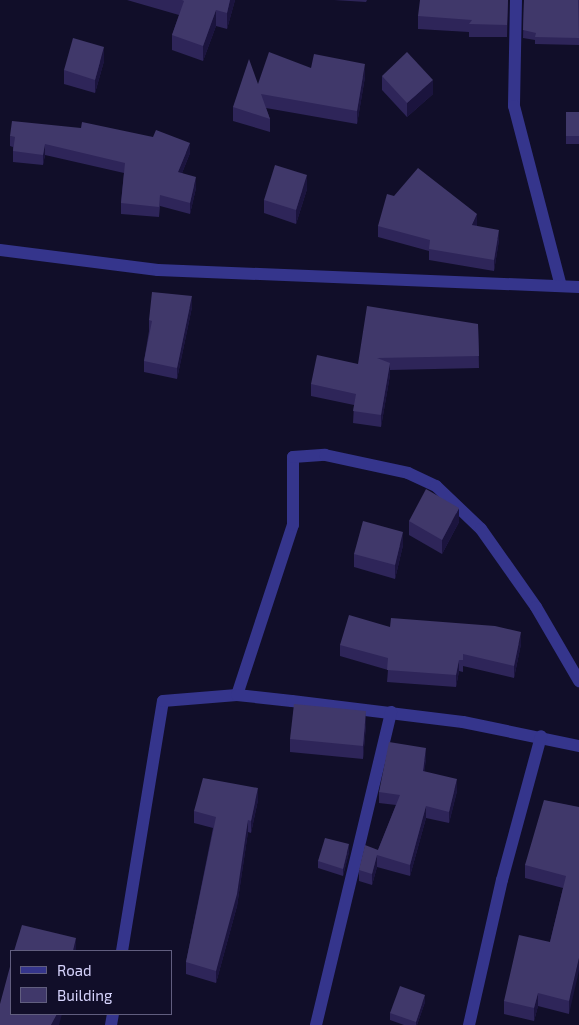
<!DOCTYPE html>
<html>
<head>
<meta charset="utf-8">
<style>
  body { margin:0 }
  #map { position:relative; width:579px; height:1025px; overflow:hidden; background:#110e29; font-family:"Exo 2",sans-serif }
  div>[style] { position:absolute }
  .minor>* { height:12px; margin:-6px; padding:0 6px; transform-origin:6px; border-radius:6px; background:#35358c }
  .wall>* { inset:0; background:#2e2559 }
  .shaded-wall>* { inset:0; background:#1b143e }
  .building>* { inset:0; background:#40386a }
  span { translate:-50% -50%; white-space:nowrap; text-align:center; line-height:1.15; -webkit-text-stroke:5px #110e29; paint-order:stroke }
  .legend { position:absolute; left:10px; top:950px; width:162px; height:65px; box-sizing:border-box; background:#110e29; border:1px solid #615e7f; margin:0; padding:6px 9px; list-style:none; font-size:15px; color:#d9d6ff }
  .legend li { display:flex; align-items:center; gap:10px; height:25px }
  .legend b { width:25px; border:1px solid #615e7f }
</style>
</head>
<body>
<div id="map">
  <div class="minor">
    <div style="left:516px;top:0;width:106px;rotate:91.1deg"></div>
    <div style="left:514px;top:106px;width:186px;rotate:75.4deg"></div>
    <div style="left:0;top:250px;width:159px;rotate:7.2deg"></div>
    <div style="left:158px;top:270px;width:421px;rotate:2.3deg"></div>
    <div style="left:237px;top:695px;width:179px;rotate:-71.8deg"></div>
    <div style="left:293px;top:525px;width:68px;rotate:-90deg"></div>
    <div style="left:293px;top:457px;width:32px;rotate:-4deg"></div>
    <div style="left:325px;top:455px;width:85px;rotate:12.2deg"></div>
    <div style="left:408px;top:473px;width:31px;rotate:25deg"></div>
    <div style="left:436px;top:486px;width:62px;rotate:43.7deg"></div>
    <div style="left:481px;top:529px;width:95px;rotate:54.8deg"></div>
    <div style="left:536px;top:607px;width:86px;rotate:59.8deg"></div>
    <div style="left:122px;top:951px;width:253px;rotate:-80.7deg"></div>
    <div style="left:163px;top:701px;width:74px;rotate:-4.6deg"></div>
    <div style="left:237px;top:695px;width:55px;rotate:6.2deg"></div>
    <div style="left:292px;top:701px;width:172px;rotate:7deg"></div>
    <div style="left:463px;top:722px;width:118px;rotate:11.7deg"></div>
    <div style="left:111px;top:1025px;width:11px;rotate:-80deg"></div>
    <div style="left:316px;top:1025px;width:322px;rotate:-76.5deg"></div>
    <div style="left:469px;top:1025px;width:149px;rotate:-77.2deg"></div>
    <div style="left:502px;top:880px;width:149px;rotate:-74.8deg"></div>
  </div>
  <div class="wall">
    <div style="clip-path:polygon(127px 0,235px 0,227px 29px,216px 26px,203px 61px,172px 50px,172px 35px,179px 15px)"></div>
    <div style="clip-path:polygon(334px 0,367px 0,366px 2px)"></div>
    <div style="clip-path:polygon(508px 0,507px 37px,469px 37px,469px 32px,418px 29px,418px 16px)"></div>
    <div style="clip-path:polygon(524px 0,579px 0,579px 45px,535px 44px,535px 40px,523px 38px)"></div>
    <div style="clip-path:polygon(104px 61px,95px 93px,64px 84px,64px 70px)"></div>
    <div style="clip-path:polygon(382px 76px,433px 94px,407px 117px,382px 90px)"></div>
    <div style="clip-path:polygon(365px 77px,357px 124px,266px 108px,270px 119px,270px 132px,233px 121px,233px 107px,258px 84px)"></div>
    <div style="clip-path:polygon(566px 112px,579px 112px,579px 144px,566px 144px)"></div>
    <div style="clip-path:polygon(10px 136px,190px 153px,182px 173px,196px 188px,190px 214px,160px 206px,159px 217px,121px 214px,121px 203px,124px 173px,45px 155px,43px 165px,13px 162px,13px 147px,10px 146px)"></div>
    <div style="clip-path:polygon(307px 189px,296px 224px,264px 213px,264px 200px)"></div>
    <div style="clip-path:polygon(477px 225px,477px 226px,499px 240px,494px 271px,429px 260px,429px 251px,378px 237px,378px 226px)"></div>
    <div style="clip-path:polygon(192px 307px,177px 379px,144px 372px,144px 361px,149px 331px,149px 320px)"></div>
    <div style="clip-path:polygon(478px 324px,479px 368px,390px 370px,390px 375px,381px 427px,353px 423px,354px 405px,311px 396px,311px 384px,358px 364px)"></div>
    <div style="clip-path:polygon(409px 521px,459px 522px,442px 554px,409px 535px)"></div>
    <div style="clip-path:polygon(403px 545px,395px 579px,354px 567px,354px 554px)"></div>
    <div style="clip-path:polygon(390px 627px,521px 644px,514px 678px,463px 666px,463px 672px,459px 671px,456px 687px,387px 682px,388px 670px,340px 656px,340px 645px)"></div>
    <div style="clip-path:polygon(366px 725px,363px 759px,290px 752px,290px 739px)"></div>
    <div style="clip-path:polygon(426px 759px,424px 772px,457px 791px,449px 823px,426px 818px,410px 876px,377px 867px,372px 885px,359px 881px,359px 870px,378px 850px,396px 805px,379px 803px,379px 792px)"></div>
    <div style="clip-path:polygon(258px 800px,251px 833px,248px 832px,237px 906px,216px 983px,186px 974px,186px 962px,213px 828px,194px 823px,194px 811px)"></div>
    <div style="clip-path:polygon(579px 807px,569px 1014px,538px 1006px,534px 1021px,504px 1014px,504px 1001px,550px 942px,563px 888px,525px 878px,525px 865px)"></div>
    <div style="clip-path:polygon(349px 852px,343px 876px,318px 868px,318px 861px)"></div>
    <div style="clip-path:polygon(425px 1002px,417px 1025px,404px 1025px,390px 1020px,390px 1013px)"></div>
  </div>
  <div class="shaded-wall">
    <div style="clip-path:polygon(230px 0,235px 0,227px 29px,227px 13px)"></div>
    <div style="clip-path:polygon(216px 10px,216px 26px,203px 61px,203px 46px)"></div>
    <div style="clip-path:polygon(104px 47px,104px 61px,95px 93px,95px 80px)"></div>
    <div style="clip-path:polygon(365px 64px,365px 77px,357px 124px,357px 111px)"></div>
    <div style="clip-path:polygon(433px 80px,433px 94px,407px 117px,407px 103px)"></div>
    <div style="clip-path:polygon(190px 143px,190px 153px,178px 183px,178px 172px)"></div>
    <div style="clip-path:polygon(45px 144px,45px 155px,43px 165px,43px 155px)"></div>
    <div style="clip-path:polygon(307px 175px,307px 189px,296px 224px,296px 210px)"></div>
    <div style="clip-path:polygon(196px 177px,196px 188px,190px 214px,190px 203px)"></div>
    <div style="clip-path:polygon(477px 214px,477px 225px,472px 236px,472px 225px)"></div>
    <div style="clip-path:polygon(499px 230px,499px 240px,494px 271px,494px 260px)"></div>
    <div style="clip-path:polygon(192px 296px,192px 307px,177px 379px,177px 368px)"></div>
    <div style="clip-path:polygon(390px 363px,390px 375px,381px 427px,381px 415px)"></div>
    <div style="clip-path:polygon(459px 508px,459px 522px,442px 554px,442px 540px)"></div>
    <div style="clip-path:polygon(403px 532px,403px 545px,395px 579px,395px 565px)"></div>
    <div style="clip-path:polygon(521px 632px,521px 644px,514px 678px,514px 666px)"></div>
    <div style="clip-path:polygon(459px 660px,459px 671px,456px 687px,456px 675px)"></div>
    <div style="clip-path:polygon(366px 711px,366px 725px,363px 759px,363px 746px)"></div>
    <div style="clip-path:polygon(426px 748px,426px 759px,423px 783px,423px 771px)"></div>
    <div style="clip-path:polygon(457px 779px,457px 791px,449px 823px,449px 812px)"></div>
    <div style="clip-path:polygon(258px 788px,258px 800px,251px 833px,251px 821px)"></div>
    <div style="clip-path:polygon(426px 806px,426px 818px,410px 876px,410px 865px)"></div>
    <div style="clip-path:polygon(248px 820px,248px 832px,237px 906px,216px 983px,216px 971px)"></div>
    <div style="clip-path:polygon(349px 844px,349px 852px,343px 876px,343px 869px)"></div>
    <div style="clip-path:polygon(377px 855px,377px 867px,372px 885px,372px 874px)"></div>
    <div style="clip-path:polygon(76px 938px,76px 951px,73px 951px)"></div>
    <div style="clip-path:polygon(579px 958px,579px 971px,569px 1014px,569px 1001px)"></div>
    <div style="clip-path:polygon(538px 993px,538px 1006px,534px 1021px,534px 1008px)"></div>
    <div style="clip-path:polygon(425px 995px,425px 1002px,417px 1025px,416px 1025px,416px 1022px)"></div>
    <div style="clip-path:polygon(57px 1014px,62px 1014px,59px 1025px,51px 1025px)"></div>
  </div>
  <div class="building">
    <div style="clip-path:polygon(182px 0,230px 0,227px 13px,216px 10px,203px 46px,172px 35px,184px 1px)"></div>
    <div style="clip-path:polygon(420px 0,508px 0,507px 25px,469px 24px,472px 20px,418px 16px)"></div>
    <div style="clip-path:polygon(524px 0,578px 0,579px 38px,535px 37px,536px 33px,523px 30px)"></div>
    <div style="clip-path:polygon(73px 38px,104px 47px,95px 80px,64px 70px)"></div>
    <div style="clip-path:polygon(269px 52px,311px 68px,314px 54px,365px 64px,357px 111px,261px 94px,270px 119px,233px 107px,249px 59px,258px 84px)"></div>
    <div style="clip-path:polygon(407px 52px,433px 80px,407px 103px,382px 76px)"></div>
    <div style="clip-path:polygon(566px 112px,579px 112px,579px 136px,566px 136px)"></div>
    <div style="clip-path:polygon(12px 121px,81px 128px,82px 122px,153px 137px,156px 130px,190px 143px,178px 172px,196px 177px,190px 203px,160px 195px,159px 207px,121px 203px,125px 163px,45px 144px,43px 155px,13px 151px,15px 137px,10px 136px)"></div>
    <div style="clip-path:polygon(275px 165px,307px 175px,296px 210px,264px 200px)"></div>
    <div style="clip-path:polygon(418px 168px,477px 214px,472px 225px,499px 230px,494px 260px,429px 249px,430px 240px,378px 226px,387px 194px,394px 196px)"></div>
    <div style="clip-path:polygon(152px 292px,192px 296px,177px 368px,144px 361px,152px 321px,149px 320px)"></div>
    <div style="clip-path:polygon(367px 306px,478px 324px,479px 356px,377px 358px,390px 363px,381px 415px,353px 411px,356px 394px,311px 384px,317px 355px,358px 364px)"></div>
    <div style="clip-path:polygon(426px 489px,459px 508px,442px 540px,409px 521px)"></div>
    <div style="clip-path:polygon(363px 521px,403px 532px,395px 565px,354px 554px)"></div>
    <div style="clip-path:polygon(349px 615px,390px 627px,391px 618px,495px 626px,521px 632px,514px 666px,463px 654px,463px 660px,459px 660px,456px 675px,387px 670px,388px 658px,340px 645px)"></div>
    <div style="clip-path:polygon(294px 704px,366px 711px,363px 746px,290px 739px)"></div>
    <div style="clip-path:polygon(389px 742px,426px 748px,423px 771px,457px 779px,449px 812px,426px 806px,410px 865px,377px 855px,372px 874px,359px 870px,365px 845px,378px 850px,400px 795px,379px 792px)"></div>
    <div style="clip-path:polygon(203px 778px,258px 788px,251px 821px,248px 820px,237px 894px,216px 971px,186px 962px,216px 817px,194px 811px)"></div>
    <div style="clip-path:polygon(544px 800px,579px 807px,579px 958px,569px 1001px,538px 993px,534px 1008px,504px 1001px,519px 935px,550px 942px,566px 876px,525px 865px)"></div>
    <div style="clip-path:polygon(325px 838px,349px 844px,343px 869px,318px 861px)"></div>
    <div style="clip-path:polygon(22px 925px,76px 938px,73px 951px,14px 951px)"></div>
    <div style="clip-path:polygon(11px 963px,11px 1014px,57px 1014px,51px 1025px,0 1025px,0 1004px)"></div>
    <div style="clip-path:polygon(400px 986px,425px 995px,416px 1022px,390px 1013px)"></div>
  </div>
  <ul class="legend">
  <li><b style="height:6px;background:#35358c"></b>Road</li>
  <li><b style="height:14px;background:#40386a"></b>Building</li>
  </ul>
</div>
</body>
</html>
